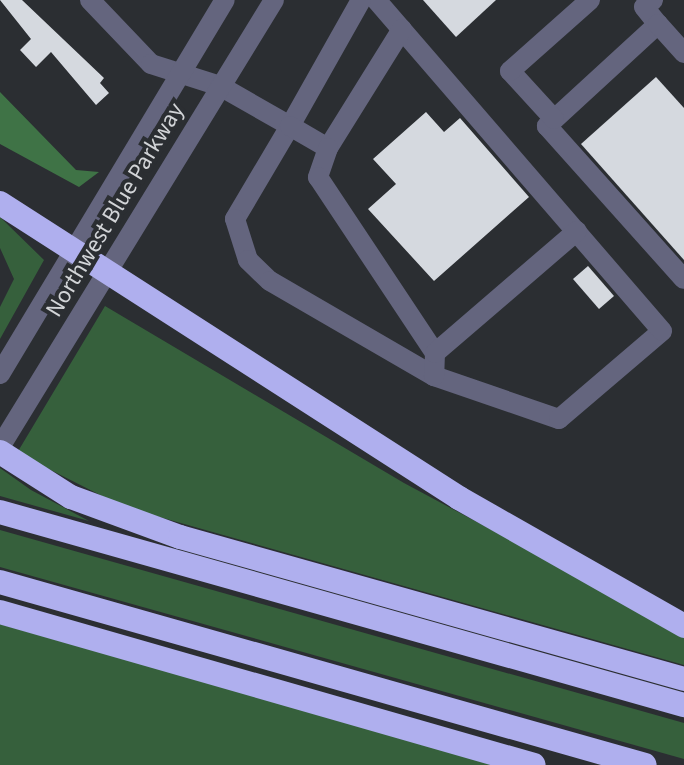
<!DOCTYPE html>
<html>
<head>
<meta charset="utf-8">
<style>
  body { margin:0 }
  #map { position:relative; width:684px; height:765px; overflow:hidden; background:#2b2e32; font-family:"Source Sans 3",sans-serif }
  div>[style] { position:absolute }
  .green>* { inset:0; background:#36603c }
  .forest>* { inset:0; background:#3f7346 }
  .building>* { inset:0; background:#d5d9df }
  .minor>* { height:20px; margin:-10px; padding:0 10px; transform-origin:10px; border-radius:10px; background:#64657e }
  .highway>* { height:24px; margin:-12px; padding:0 12px; transform-origin:12px; border-radius:12px; background:#afafee }
  span { translate:-50% -50%; white-space:nowrap; text-align:center; line-height:1.15; -webkit-text-stroke:8px #2b2e32; paint-order:stroke }
  .street-label { font-size:24px; color:#d2d4d7 }
</style>
</head>
<body>
<div id="map">
  <div class="green">
    <div style="clip-path:polygon(0 217px,44px 260px,0 339px,0 307px,14px 279px,0 248px)"></div>
    <div style="clip-path:polygon(105px 306px,404px 483px,684px 633px,684px 665px,124px 507px,17px 453px)"></div>
    <div style="clip-path:polygon(0 468px,31px 490px,89px 521px,0 496px)"></div>
    <div style="clip-path:polygon(0 530px,684px 723px,684px 759px,0 567px)"></div>
    <div style="clip-path:polygon(0 624px,498px 765px,0 765px)"></div>
  </div>
  <div class="forest">
    <div style="clip-path:polygon(0 92px,76px 170px,99px 172px,79px 187px,0 144px)"></div>
  </div>
  <div class="building">
    <div style="clip-path:polygon(0 0,22px 0,104px 78px,100px 83px,109px 93px,96px 105px,51px 52px,36px 67px,20px 50px,31px 39px)"></div>
    <div style="clip-path:polygon(423px 0,496px 0,456px 37px)"></div>
    <div style="clip-path:polygon(656px 77px,684px 108px,684px 260px,581px 144px)"></div>
    <div style="clip-path:polygon(426px 112px,444px 132px,460px 118px,529px 197px,434px 281px,368px 209px,396px 184px,373px 159px)"></div>
    <div style="clip-path:polygon(588px 266px,614px 296px,599px 309px,573px 279px)"></div>
  </div>
  <div class="minor">
    <div style="left:90px;top:0;width:88px;rotate:46.4deg"></div>
    <div style="left:151px;top:64px;width:72px;rotate:17.7deg"></div>
    <div style="left:220px;top:86px;width:81px;rotate:29.7deg"></div>
    <div style="left:290px;top:126px;width:108px;rotate:120.6deg"></div>
    <div style="left:235px;top:219px;width:43px;rotate:72.4deg"></div>
    <div style="left:248px;top:260px;width:30px;rotate:44deg"></div>
    <div style="left:270px;top:281px;width:190px;rotate:30.1deg"></div>
    <div style="left:434px;top:376px;width:132px;rotate:19deg"></div>
    <div style="left:559px;top:419px;width:135px;rotate:-40.5deg"></div>
    <div style="left:662px;top:331px;width:437px;rotate:-130.8deg"></div>
    <div style="left:361px;top:0;width:145px;rotate:119.4deg"></div>
    <div style="left:290px;top:126px;width:44px;rotate:30.1deg"></div>
    <div style="left:328px;top:148px;width:140px;rotate:-58.1deg"></div>
    <div style="left:653px;top:0;width:11px;rotate:142deg"></div>
    <div style="left:644px;top:7px;width:22px;rotate:51deg"></div>
    <div style="left:658px;top:24px;width:151px;rotate:137.4deg"></div>
    <div style="left:547px;top:126px;width:205px;rotate:48.2deg"></div>
    <div style="left:658px;top:24px;width:39px;rotate:48deg"></div>
    <div style="left:554px;top:119px;width:65px;rotate:-132.5deg"></div>
    <div style="left:510px;top:71px;width:107px;rotate:-41.6deg"></div>
    <div style="left:328px;top:148px;width:31px;rotate:109deg"></div>
    <div style="left:318px;top:177px;width:211px;rotate:56.4deg"></div>
    <div style="left:435px;top:353px;width:23px;rotate:92deg"></div>
    <div style="left:435px;top:353px;width:187px;rotate:-40.7deg"></div>
    <div style="left:0;top:374px;width:436px;rotate:-59deg"></div>
    <div style="left:0;top:447px;width:524px;rotate:-58.49deg"></div>
  </div>
  <div class="highway">
    <div style="left:0;top:203px;width:546px;rotate:32.73deg"></div>
    <div style="left:459px;top:498px;width:259px;rotate:29.6deg"></div>
    <div style="left:0;top:452px;width:84px;rotate:32.4deg"></div>
    <div style="left:71px;top:497px;width:116px;rotate:20.2deg"></div>
    <div style="left:180px;top:537px;width:524px;rotate:15.73deg"></div>
    <div style="left:0;top:512px;width:711px;rotate:15.76deg"></div>
    <div style="left:0;top:582px;width:670px;rotate:15.84deg"></div>
    <div style="left:0;top:612px;width:555px;rotate:15.99deg"></div>
  </div>
  <div class="street-label">
    <span style="left:115px;top:210px;rotate:-59deg">Northwest Blue Parkway</span>
  </div>
</div>
</body>
</html>
